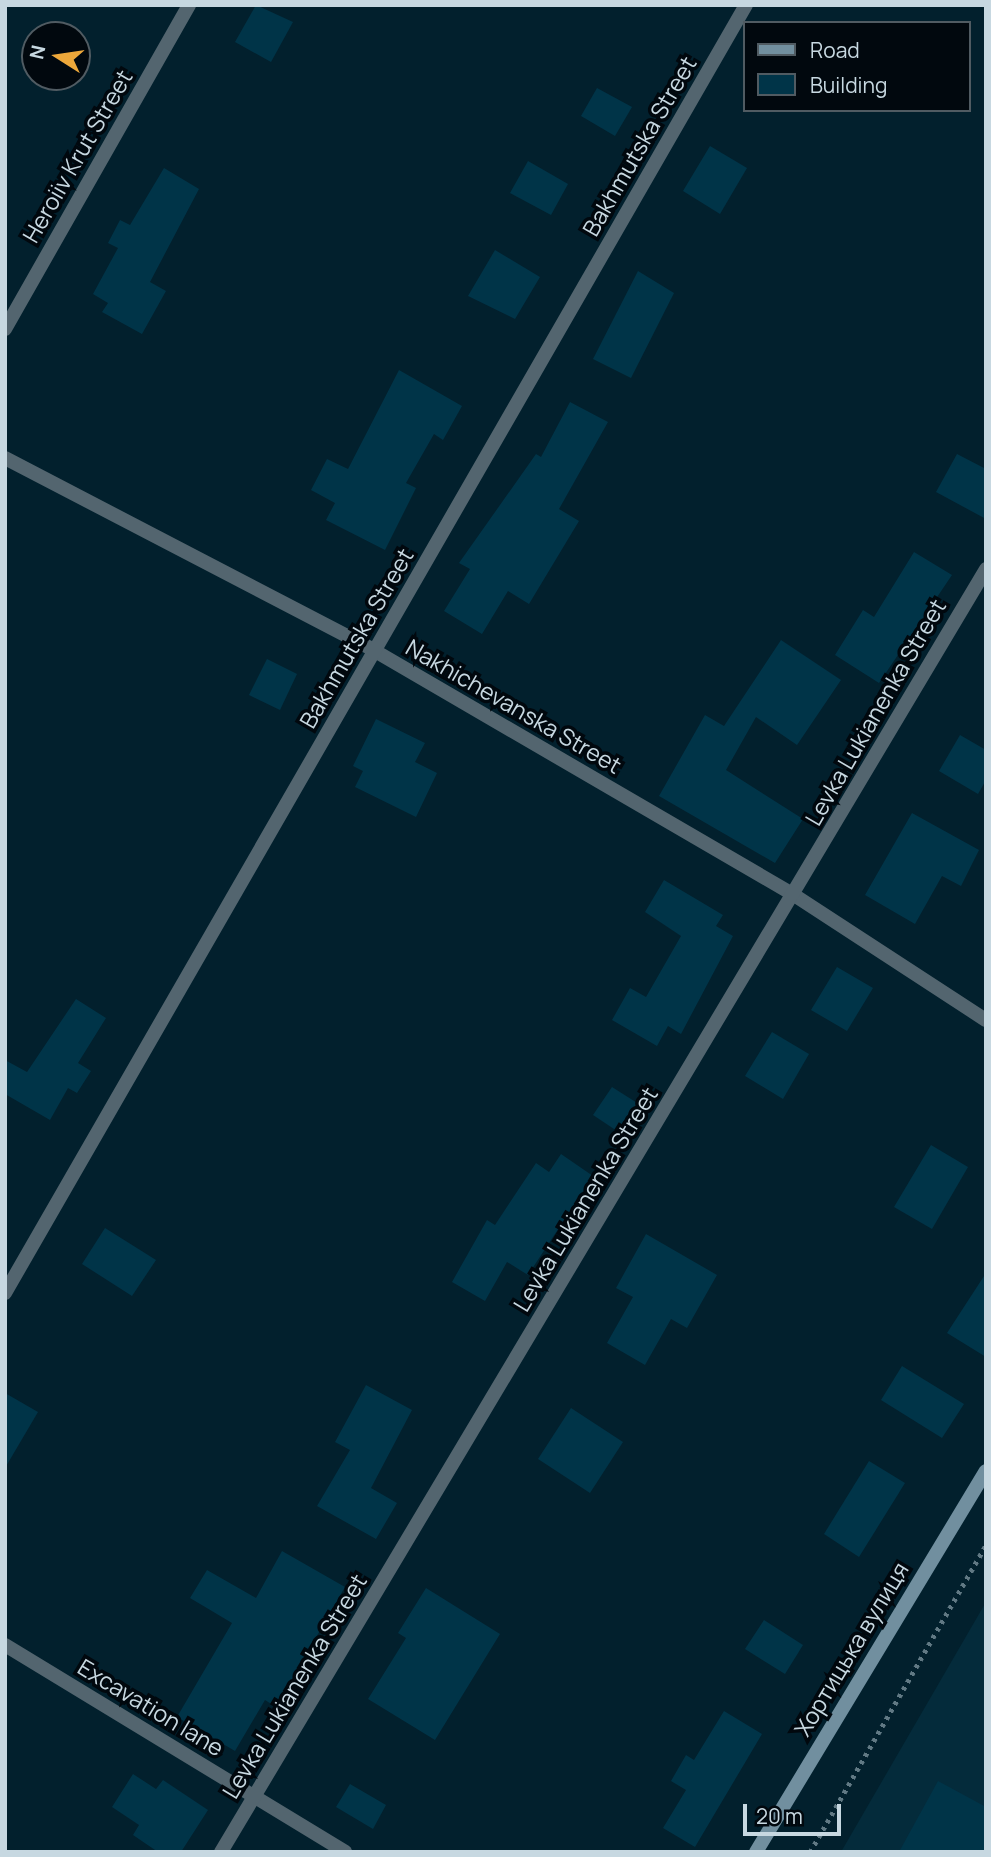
<!DOCTYPE html>
<html>
<head>
<meta charset="utf-8">
<style>
  body { margin:0 }
  #map { position:relative; width:991px; height:1857px; overflow:hidden; background:#02202d; font-family:Manrope,sans-serif }
  div>[style] { position:absolute }
  .built>* { inset:0; background:#042b3b }
  .building>* { inset:0; background:#003448 }
  .path>* { height:4.5px; margin-top:-2.25px; transform-origin:0; background:repeating-linear-gradient(90deg,#617984 0 3.5px,transparent 0 8.5px) }
  .street>* { height:14px; margin:-7px; padding:0 7px; transform-origin:7px; border-radius:7px; background:#53656f }
  .secondary>* { height:14px; margin:-7px; padding:0 7px; transform-origin:7px; border-radius:7px; background:#718f9f }
  span { translate:-50% -50%; white-space:nowrap; text-align:center; line-height:1.15; -webkit-text-stroke:7px #01080e; paint-order:stroke }
  .street-label { font-size:23px; color:#c7d8e1 }
  .frame { position:absolute; inset:0; border:7px solid #c7d8e1; pointer-events:none }
  .legend { position:absolute; left:743px; top:21px; width:228px; height:91px; box-sizing:border-box; background:#01080e; border:2px solid #505b62; margin:0; padding:9px 12px; list-style:none; font-size:21px; color:#c7d8e1 }
  .legend li { display:flex; align-items:center; gap:14px; height:35px }
  .legend b { width:35px; border:2px solid #505b62 }
  .north { position:absolute; left:21px; top:21px; width:70px; height:70px; box-sizing:border-box; background:#01080e; border:2px solid #505b62; border-radius:50%; rotate:282deg; font-size:19px; font-weight:700; line-height:28px; text-align:center; color:#c7d8e1 }
  .north::after { content:''; display:block; margin:auto; width:24px; height:32px; background:#eda83b; clip-path:polygon(50% 0,100% 100%,50% 72%,0 100%) }
  .scale { position:absolute; left:743px; top:1804px; width:98px; height:32px; box-sizing:border-box; border:4px solid #c7d8e1; border-top:0; padding-left:9px; font-size:21px; line-height:24px; white-space:nowrap; color:#c7d8e1; -webkit-text-stroke:5px #01080e; paint-order:stroke }
</style>
</head>
<body>
<div id="map">
  <div class="built">
    <div style="clip-path:polygon(986px 1602px,986px 1852px,841px 1852px)"></div>
  </div>
  <div class="building">
    <div style="clip-path:polygon(256px 5px,293px 22px,271px 62px,235px 42px)"></div>
    <div style="clip-path:polygon(597px 88px,632px 107px,615px 136px,581px 116px)"></div>
    <div style="clip-path:polygon(710px 146px,747px 168px,720px 214px,683px 191px)"></div>
    <div style="clip-path:polygon(528px 161px,568px 184px,551px 215px,510px 193px)"></div>
    <div style="clip-path:polygon(164px 168px,199px 189px,150px 282px,166px 291px,142px 334px,102px 312px,108px 303px,93px 294px,118px 248px,108px 243px,120px 220px,130px 225px)"></div>
    <div style="clip-path:polygon(495px 250px,540px 277px,515px 319px,468px 296px)"></div>
    <div style="clip-path:polygon(638px 271px,674px 293px,631px 378px,593px 359px)"></div>
    <div style="clip-path:polygon(399px 370px,462px 406px,443px 440px,434px 434px,406px 483px,416px 488px,385px 550px,326px 520px,335px 503px,311px 490px,327px 459px,348px 469px)"></div>
    <div style="clip-path:polygon(570px 402px,608px 422px,559px 509px,579px 521px,529px 604px,508px 591px,482px 634px,444px 611px,470px 569px,459px 563px,536px 454px,541px 457px)"></div>
    <div style="clip-path:polygon(957px 454px,986px 469px,986px 519px,936px 492px)"></div>
    <div style="clip-path:polygon(914px 552px,952px 575px,879px 683px,835px 655px,863px 610px,874px 617px)"></div>
    <div style="clip-path:polygon(781px 640px,841px 680px,797px 745px,756px 717px,726px 770px,803px 819px,775px 863px,659px 796px,705px 715px,724px 726px)"></div>
    <div style="clip-path:polygon(267px 659px,297px 674px,280px 710px,249px 695px)"></div>
    <div style="clip-path:polygon(376px 719px,425px 743px,415px 762px,437px 773px,416px 817px,355px 787px,363px 771px,353px 766px)"></div>
    <div style="clip-path:polygon(960px 735px,986px 750px,986px 780px,978px 794px,939px 771px)"></div>
    <div style="clip-path:polygon(912px 813px,979px 850px,961px 886px,942px 876px,915px 924px,865px 895px)"></div>
    <div style="clip-path:polygon(664px 880px,723px 915px,716px 926px,733px 936px,681px 1034px,668px 1026px,657px 1046px,612px 1020px,630px 988px,646px 997px,681px 936px,645px 912px)"></div>
    <div style="clip-path:polygon(837px 967px,873px 988px,847px 1031px,811px 1010px)"></div>
    <div style="clip-path:polygon(76px 999px,106px 1018px,78px 1063px,91px 1071px,77px 1093px,68px 1088px,50px 1120px,5px 1094px,5px 1060px,27px 1072px)"></div>
    <div style="clip-path:polygon(772px 1032px,809px 1054px,783px 1099px,745px 1076px)"></div>
    <div style="clip-path:polygon(612px 1087px,642px 1106px,623px 1135px,593px 1115px)"></div>
    <div style="clip-path:polygon(931px 1145px,968px 1167px,932px 1229px,894px 1207px)"></div>
    <div style="clip-path:polygon(561px 1154px,593px 1176px,528px 1275px,507px 1262px,485px 1301px,452px 1282px,487px 1220px,495px 1225px,536px 1163px,549px 1172px)"></div>
    <div style="clip-path:polygon(105px 1228px,156px 1260px,132px 1296px,82px 1264px)"></div>
    <div style="clip-path:polygon(646px 1234px,717px 1275px,687px 1328px,671px 1319px,645px 1365px,607px 1343px,633px 1297px,616px 1288px)"></div>
    <div style="clip-path:polygon(986px 1273px,986px 1357px,947px 1333px)"></div>
    <div style="clip-path:polygon(902px 1366px,964px 1404px,942px 1438px,881px 1400px)"></div>
    <div style="clip-path:polygon(366px 1385px,412px 1410px,371px 1488px,397px 1503px,376px 1539px,317px 1506px,350px 1450px,335px 1442px)"></div>
    <div style="clip-path:polygon(5px 1393px,38px 1412px,5px 1468px)"></div>
    <div style="clip-path:polygon(571px 1408px,623px 1442px,590px 1493px,538px 1459px)"></div>
    <div style="clip-path:polygon(869px 1461px,905px 1483px,859px 1557px,824px 1534px)"></div>
    <div style="clip-path:polygon(282px 1551px,345px 1587px,276px 1707px,265px 1700px,235px 1751px,177px 1717px,232px 1623px,190px 1598px,207px 1570px,256px 1598px)"></div>
    <div style="clip-path:polygon(426px 1588px,500px 1634px,435px 1740px,368px 1699px,406px 1638px,398px 1633px)"></div>
    <div style="clip-path:polygon(764px 1620px,803px 1645px,785px 1674px,745px 1649px)"></div>
    <div style="clip-path:polygon(724px 1711px,762px 1734px,695px 1847px,663px 1828px,686px 1790px,671px 1781px,686px 1755px,694px 1760px)"></div>
    <div style="clip-path:polygon(133px 1774px,156px 1789px,163px 1780px,208px 1810px,181px 1852px,158px 1852px,133px 1835px,139px 1825px,112px 1807px)"></div>
    <div style="clip-path:polygon(938px 1781px,986px 1807px,986px 1852px,899px 1852px)"></div>
    <div style="clip-path:polygon(350px 1784px,386px 1805px,373px 1829px,336px 1807px)"></div>
  </div>
  <div class="path">
    <div style="left:810px;top:1852px;width:354px;rotate:-60.2deg"></div>
  </div>
  <div class="street">
    <div style="left:5px;top:329px;width:373px;rotate:-60.4deg"></div>
    <div style="left:5px;top:458px;width:417px;rotate:27.5deg"></div>
    <div style="left:375px;top:651px;width:485px;rotate:30.2deg"></div>
    <div style="left:794px;top:895px;width:229px;rotate:33.1deg"></div>
    <div style="left:5px;top:1293px;width:1486px;rotate:-60.09deg"></div>
    <div style="left:5px;top:1645px;width:398px;rotate:31.3deg"></div>
    <div style="left:221px;top:1852px;width:1494px;rotate:-59.19deg"></div>
  </div>
  <div class="secondary">
    <div style="left:756px;top:1852px;width:445px;rotate:-58.9deg"></div>
  </div>
  <div class="street-label">
    <span style="left:639px;top:146px;rotate:-60deg">Bakhmutska Street</span>
    <span style="left:77px;top:156px;rotate:-60deg">Heroiiv Krut Street</span>
    <span style="left:356px;top:638px;rotate:-60deg">Bakhmutska Street</span>
    <span style="left:514px;top:706px;rotate:30deg">Nakhichevanska Street</span>
    <span style="left:875px;top:712px;rotate:-60deg">Levka Lukianenka Street</span>
    <span style="left:585px;top:1199px;rotate:-59deg">Levka Lukianenka Street</span>
    <span style="left:851px;top:1649px;rotate:-59deg">Хортицька вулиця</span>
    <span style="left:294px;top:1686px;rotate:-59deg">Levka Lukianenka Street</span>
    <span style="left:151px;top:1707px;rotate:31deg">Excavation lane</span>
  </div>
  <div class="frame"></div>
  <ul class="legend">
  <li><b style="height:9px;background:#718f9f"></b>Road</li>
  <li><b style="height:19px;background:#003448"></b>Building</li>
  </ul>
  <div class="north">N</div>
  <div class="scale">20 m</div>
</div>
</body>
</html>
